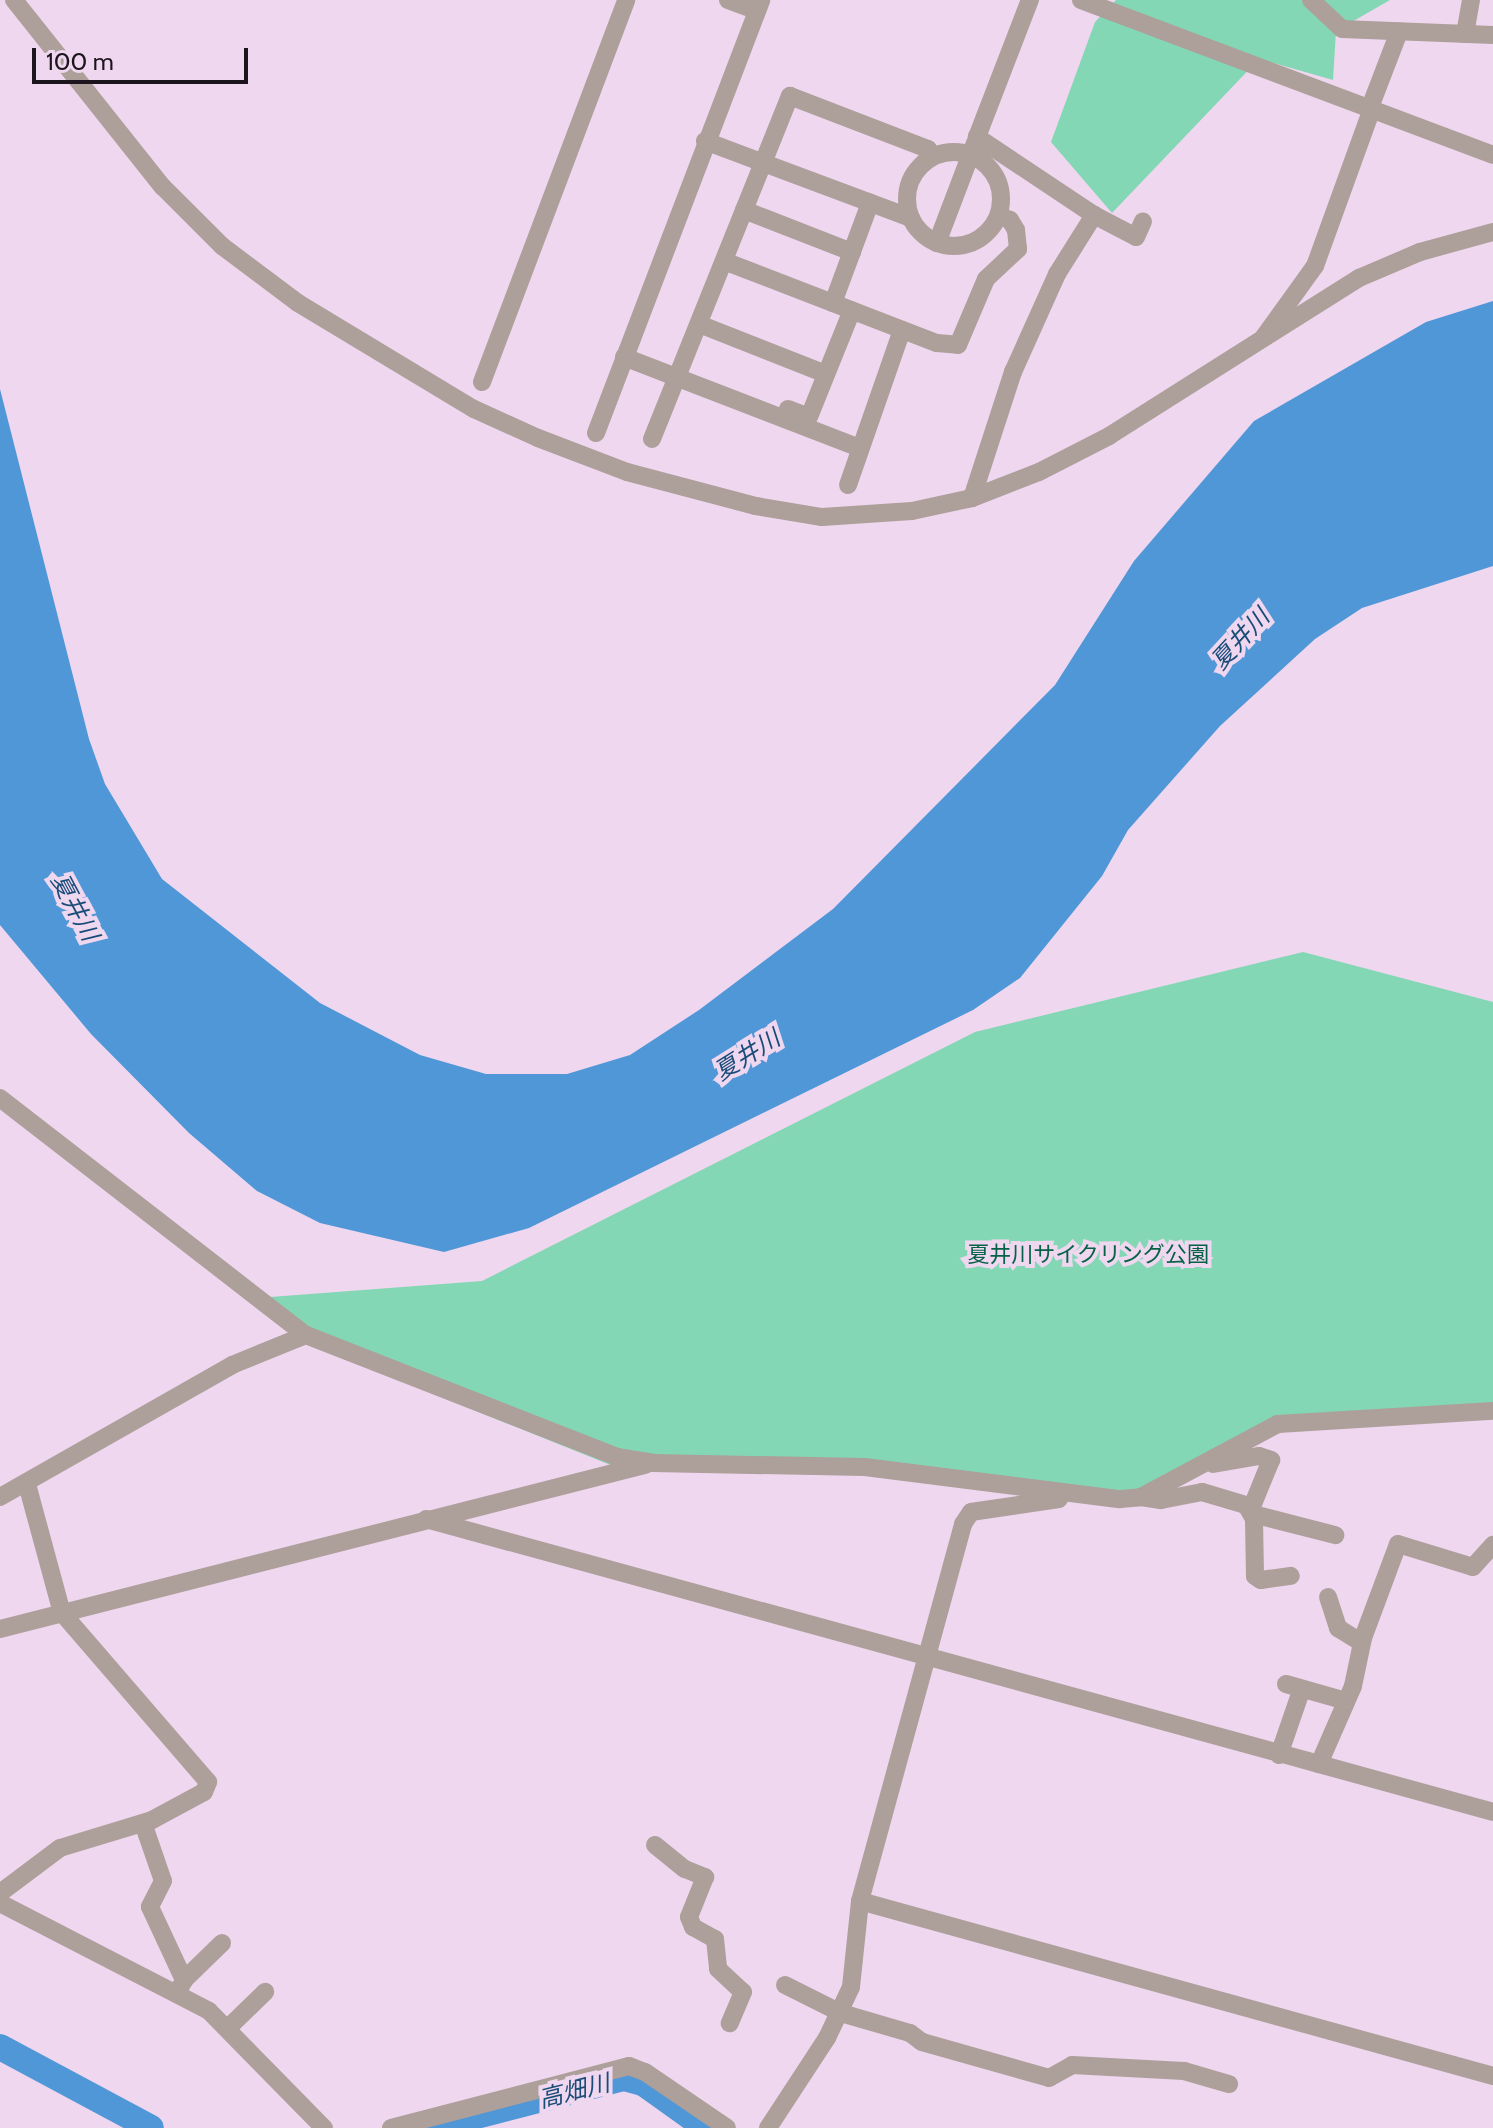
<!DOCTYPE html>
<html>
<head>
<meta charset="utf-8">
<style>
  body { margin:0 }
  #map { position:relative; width:1493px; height:2128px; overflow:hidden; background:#eed7ef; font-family:Cabin,"Noto Sans JP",sans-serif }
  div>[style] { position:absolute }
  .green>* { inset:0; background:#84d7b4 }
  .water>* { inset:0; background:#5097d8 }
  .river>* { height:26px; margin:-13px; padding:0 13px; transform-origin:13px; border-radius:13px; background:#5097d8 }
  .minor>* { height:18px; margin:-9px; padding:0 9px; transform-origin:9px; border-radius:9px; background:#ad9f9a }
  .minor>.ring { margin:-9px; padding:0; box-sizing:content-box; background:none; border:18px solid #ad9f9a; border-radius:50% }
  span { translate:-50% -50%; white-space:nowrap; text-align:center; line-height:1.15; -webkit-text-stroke:8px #eed7ef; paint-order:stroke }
  .park-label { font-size:22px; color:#066246 }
  .water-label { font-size:24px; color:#1a4c78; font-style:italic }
  .scale { position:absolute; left:32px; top:48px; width:216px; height:36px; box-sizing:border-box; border:4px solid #1d151d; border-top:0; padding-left:10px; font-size:24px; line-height:28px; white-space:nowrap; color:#1d151d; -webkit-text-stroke:6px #eed7ef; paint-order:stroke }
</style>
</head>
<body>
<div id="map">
  <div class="green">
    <div style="clip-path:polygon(1116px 0,1390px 0,1336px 31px,1333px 80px,1259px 59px,1112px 213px,1051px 142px,1095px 22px)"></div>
    <div style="clip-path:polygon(1303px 952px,1493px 1002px,1493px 1408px,1293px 1420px,1146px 1500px,868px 1470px,618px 1468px,344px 1358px,257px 1298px,482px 1281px,975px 1032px)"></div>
  </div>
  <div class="water">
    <div style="clip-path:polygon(1493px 301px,1493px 566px,1362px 608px,1315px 639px,1220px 726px,1128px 830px,1102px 876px,1020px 978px,973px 1010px,529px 1228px,444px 1252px,320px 1223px,257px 1191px,189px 1133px,91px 1034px,0 925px,0 389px,89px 739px,105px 784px,162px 879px,320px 1003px,420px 1055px,486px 1074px,567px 1074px,630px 1055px,699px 1010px,833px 909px,1055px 685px,1134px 561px,1254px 421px,1426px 322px)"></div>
  </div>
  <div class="river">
    <div style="left:0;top:2047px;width:171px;rotate:28.2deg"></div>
    <div style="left:430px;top:2128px;width:200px;rotate:-14.5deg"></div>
    <div style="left:624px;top:2078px;width:20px;rotate:15deg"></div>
    <div style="left:643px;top:2083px;width:77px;rotate:35.5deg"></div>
  </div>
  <div class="minor">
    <div style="left:14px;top:0;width:239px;rotate:51.5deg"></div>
    <div style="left:163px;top:187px;width:83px;rotate:45deg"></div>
    <div style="left:222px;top:246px;width:95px;rotate:36.9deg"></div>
    <div style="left:298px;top:303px;width:205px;rotate:31.1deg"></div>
    <div style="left:474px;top:409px;width:70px;rotate:24.4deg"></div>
    <div style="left:538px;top:438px;width:95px;rotate:20.9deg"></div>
    <div style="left:627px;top:472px;width:133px;rotate:14.8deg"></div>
    <div style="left:756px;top:506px;width:67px;rotate:9.5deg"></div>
    <div style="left:822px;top:517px;width:90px;rotate:-3.8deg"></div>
    <div style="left:912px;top:511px;width:61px;rotate:-12.2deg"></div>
    <div style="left:972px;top:498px;width:72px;rotate:-21.2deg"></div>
    <div style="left:1039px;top:472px;width:79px;rotate:-27.2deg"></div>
    <div style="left:1109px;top:436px;width:296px;rotate:-32.3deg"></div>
    <div style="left:1359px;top:278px;width:66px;rotate:-23.1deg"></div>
    <div style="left:1420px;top:252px;width:76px;rotate:-15.3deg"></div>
    <div style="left:728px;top:0;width:29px;rotate:20deg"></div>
    <div style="left:1081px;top:0;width:440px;rotate:20.6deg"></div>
    <div style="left:1311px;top:0;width:42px;rotate:43.1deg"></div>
    <div style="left:1342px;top:29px;width:151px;rotate:2.3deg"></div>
    <div style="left:1465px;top:34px;width:35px;rotate:-80deg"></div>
    <div style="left:1369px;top:110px;width:84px;rotate:-69deg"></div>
    <div style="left:705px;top:141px;width:220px;rotate:20.5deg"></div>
    <div class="ring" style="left:907px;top:152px;width:76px;height:76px"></div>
    <div style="left:744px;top:210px;width:116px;rotate:21.3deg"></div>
    <div style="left:1094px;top:215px;width:47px;rotate:27.6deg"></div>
    <div style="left:1136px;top:237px;width:17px;rotate:-66deg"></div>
    <div style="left:937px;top:243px;width:107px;rotate:-69.2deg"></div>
    <div style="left:724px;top:261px;width:228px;rotate:21.1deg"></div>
    <div style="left:937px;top:343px;width:21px;rotate:5deg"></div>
    <div style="left:958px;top:345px;width:72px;rotate:-67deg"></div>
    <div style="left:986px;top:279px;width:44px;rotate:-43.2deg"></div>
    <div style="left:1018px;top:249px;width:19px;rotate:-96deg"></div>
    <div style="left:1016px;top:230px;width:12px;rotate:-121deg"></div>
    <div style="left:1010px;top:220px;width:12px;rotate:-160deg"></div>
    <div style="left:833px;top:303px;width:107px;rotate:-69.7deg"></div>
    <div style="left:699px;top:324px;width:136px;rotate:21.5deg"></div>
    <div style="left:1263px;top:338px;width:89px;rotate:-54.2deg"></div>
    <div style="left:1315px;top:266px;width:165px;rotate:-70.1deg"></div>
    <div style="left:624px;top:357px;width:253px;rotate:21.1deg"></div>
    <div style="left:482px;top:382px;width:408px;rotate:-69.3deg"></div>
    <div style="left:788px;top:409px;width:22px;rotate:21deg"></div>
    <div style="left:809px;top:417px;width:115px;rotate:-68.1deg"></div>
    <div style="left:596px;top:433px;width:463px;rotate:-69.1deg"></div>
    <div style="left:652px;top:439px;width:370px;rotate:-68.1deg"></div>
    <div style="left:790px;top:96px;width:148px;rotate:21deg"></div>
    <div style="left:928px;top:149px;width:9px;rotate:63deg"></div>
    <div style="left:848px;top:485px;width:164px;rotate:-70.8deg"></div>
    <div style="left:972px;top:498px;width:133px;rotate:-72deg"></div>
    <div style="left:1013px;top:372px;width:107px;rotate:-65.8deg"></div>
    <div style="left:1057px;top:274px;width:70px;rotate:-57.9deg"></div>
    <div style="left:1094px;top:215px;width:141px;rotate:-146.3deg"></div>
    <div style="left:977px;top:137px;width:147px;rotate:-68.9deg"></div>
    <div style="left:0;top:1098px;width:387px;rotate:37.8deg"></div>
    <div style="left:306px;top:1335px;width:334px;rotate:21.4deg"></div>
    <div style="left:617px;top:1457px;width:36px;rotate:9deg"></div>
    <div style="left:653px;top:1463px;width:212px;rotate:1.1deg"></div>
    <div style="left:865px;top:1467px;width:257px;rotate:7.2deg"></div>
    <div style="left:1120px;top:1499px;width:21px;rotate:-5deg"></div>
    <div style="left:1141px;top:1497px;width:155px;rotate:-28.1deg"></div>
    <div style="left:1278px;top:1424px;width:215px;rotate:-3.5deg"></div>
    <div style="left:1213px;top:1464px;width:47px;rotate:-9.9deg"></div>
    <div style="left:1259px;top:1456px;width:13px;rotate:18deg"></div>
    <div style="left:1271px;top:1460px;width:53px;rotate:112.2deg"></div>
    <div style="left:0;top:1497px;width:267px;rotate:-29.6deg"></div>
    <div style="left:232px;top:1365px;width:80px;rotate:-22.1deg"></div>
    <div style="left:1141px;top:1497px;width:20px;rotate:9deg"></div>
    <div style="left:1161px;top:1500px;width:42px;rotate:-11deg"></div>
    <div style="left:1202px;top:1492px;width:46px;rotate:16.5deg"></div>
    <div style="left:1246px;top:1505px;width:16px;rotate:60deg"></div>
    <div style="left:1254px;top:1519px;width:57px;rotate:89deg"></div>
    <div style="left:1255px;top:1576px;width:7px;rotate:34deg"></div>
    <div style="left:1261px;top:1580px;width:30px;rotate:-8deg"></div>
    <div style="left:1253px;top:1514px;width:85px;rotate:14.4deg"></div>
    <div style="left:426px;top:1519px;width:926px;rotate:15.34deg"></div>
    <div style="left:1319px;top:1764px;width:85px;rotate:-66.4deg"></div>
    <div style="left:1353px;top:1686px;width:49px;rotate:-78.2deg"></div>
    <div style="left:1363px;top:1638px;width:100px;rotate:-69.6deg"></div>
    <div style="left:1398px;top:1544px;width:78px;rotate:17deg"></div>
    <div style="left:1473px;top:1567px;width:30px;rotate:-48deg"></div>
    <div style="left:1328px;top:1597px;width:33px;rotate:72deg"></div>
    <div style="left:1338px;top:1628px;width:28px;rotate:32deg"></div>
    <div style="left:0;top:1629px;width:666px;rotate:-14.27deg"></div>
    <div style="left:1286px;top:1684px;width:62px;rotate:15.8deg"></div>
    <div style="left:1279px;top:1755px;width:68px;rotate:-71deg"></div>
    <div style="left:1319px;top:1764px;width:180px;rotate:15.4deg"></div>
    <div style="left:143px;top:1823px;width:61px;rotate:71deg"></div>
    <div style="left:163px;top:1881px;width:29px;rotate:117deg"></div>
    <div style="left:150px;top:1907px;width:81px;rotate:65deg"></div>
    <div style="left:184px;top:1980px;width:13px;rotate:117deg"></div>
    <div style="left:655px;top:1845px;width:38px;rotate:39deg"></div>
    <div style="left:685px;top:1869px;width:22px;rotate:22deg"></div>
    <div style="left:705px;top:1877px;width:43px;rotate:111.8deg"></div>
    <div style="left:689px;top:1917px;width:11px;rotate:68deg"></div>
    <div style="left:693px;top:1927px;width:25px;rotate:29deg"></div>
    <div style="left:715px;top:1939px;width:30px;rotate:84deg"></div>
    <div style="left:718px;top:1969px;width:34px;rotate:43deg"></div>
    <div style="left:743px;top:1992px;width:34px;rotate:113deg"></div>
    <div style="left:0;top:1893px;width:75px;rotate:-36.9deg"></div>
    <div style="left:60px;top:1848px;width:96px;rotate:-16.9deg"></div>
    <div style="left:152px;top:1820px;width:59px;rotate:-28.3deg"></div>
    <div style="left:204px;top:1792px;width:11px;rotate:-68deg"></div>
    <div style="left:208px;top:1782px;width:223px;rotate:-130.8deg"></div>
    <div style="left:62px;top:1613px;width:134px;rotate:-105.2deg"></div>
    <div style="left:860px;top:1901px;width:657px;rotate:15.45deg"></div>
    <div style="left:0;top:1903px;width:235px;rotate:27.3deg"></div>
    <div style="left:209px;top:2011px;width:164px;rotate:45.5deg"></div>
    <div style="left:184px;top:1980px;width:53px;rotate:-44.2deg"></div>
    <div style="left:785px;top:1985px;width:63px;rotate:26.6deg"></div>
    <div style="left:841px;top:2013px;width:72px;rotate:16.2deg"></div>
    <div style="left:910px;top:2033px;width:15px;rotate:37deg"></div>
    <div style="left:922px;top:2042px;width:132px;rotate:15.8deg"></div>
    <div style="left:1049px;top:2078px;width:26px;rotate:-29deg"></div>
    <div style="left:1072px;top:2065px;width:112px;rotate:3.1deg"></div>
    <div style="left:1184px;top:2071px;width:47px;rotate:16.1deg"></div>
    <div style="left:228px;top:2028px;width:52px;rotate:-44.2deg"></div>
    <div style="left:391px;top:2128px;width:246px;rotate:-14.6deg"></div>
    <div style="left:629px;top:2066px;width:17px;rotate:21deg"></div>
    <div style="left:645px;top:2072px;width:99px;rotate:34.3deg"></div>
    <div style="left:768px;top:2128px;width:108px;rotate:-56.8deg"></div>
    <div style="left:827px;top:2038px;width:56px;rotate:-64.8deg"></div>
    <div style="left:851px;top:1987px;width:86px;rotate:-84deg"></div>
    <div style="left:860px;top:1901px;width:391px;rotate:-74.7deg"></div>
    <div style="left:963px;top:1524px;width:14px;rotate:-56deg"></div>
    <div style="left:971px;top:1512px;width:89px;rotate:-8.4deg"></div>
  </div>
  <div class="park-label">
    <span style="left:1088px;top:1255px">夏井川サイクリング公園</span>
  </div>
  <div class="water-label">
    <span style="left:1240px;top:639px;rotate:-47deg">夏井川</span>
    <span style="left:75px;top:907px;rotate:62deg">夏井川</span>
    <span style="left:747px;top:1055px;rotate:-32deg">夏井川</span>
    <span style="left:574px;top:2091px;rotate:-14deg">高畑川</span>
  </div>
  <div class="scale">100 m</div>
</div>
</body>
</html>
